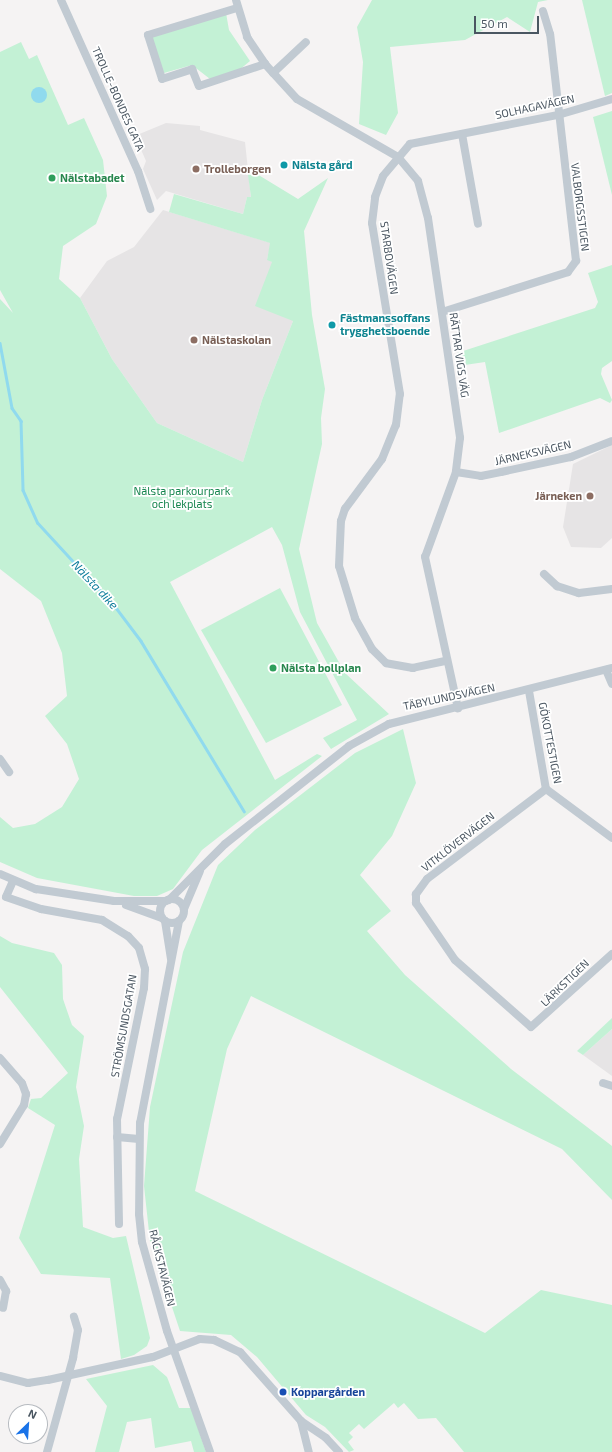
<!DOCTYPE html>
<html>
<head>
<meta charset="utf-8">
<style>
  body { margin:0 }
  #map { position:relative; width:612px; height:1452px; overflow:hidden; background:#f5f3f3; font-family:"Exo 2",sans-serif }
  div>[style] { position:absolute }
  .education>* { inset:0; background:#e6e4e5 }
  .green>* { inset:0; background:#c3f1d5 }
  .water>* { inset:0; background:#90daee }
  .round { border-radius:50% }
  .stream>* { height:2.5px; margin:-1.25px; padding:0 1.25px; transform-origin:1.25px; border-radius:1.25px; background:#90daee }
  .street>* { height:8px; margin:-4px; padding:0 4px; transform-origin:4px; border-radius:4px; background:#c1cad2 }
  .street>.ring { margin:-4px; padding:0; box-sizing:content-box; background:none; border:8px solid #c1cad2; border-radius:50% }
  .dots>* { width:11px; height:11px; translate:-50% -50%; box-sizing:border-box; border:2px solid #fff; border-radius:50% }
  span { translate:-50% -50%; white-space:nowrap; text-align:center; line-height:1.15; -webkit-text-stroke:3.5px #fff; paint-order:stroke }
  .street-label { font-size:11px; color:#4a5661 }
  .culture-label { font-size:11px; color:#0d838f; font-weight:700 }
  .left { translate:0 -50%; text-align:left }
  .education-label { font-size:11px; color:#785e54; font-weight:700 }
  .right { translate:-100% -50%; text-align:right }
  .leisure-label { font-size:11px; color:#27864d; font-weight:700 }
  .park-label { font-size:11px; color:#17864f }
  .transit-label { font-size:11px; color:#164399; font-weight:700 }
  .water-label { font-size:12px; color:#0c7c9b; font-style:italic }
  .north { position:absolute; left:8px; top:1404px; width:40px; height:40px; box-sizing:border-box; background:#fff; border:1px solid #b7bbc0; border-radius:50%; rotate:25deg; font-size:11px; font-weight:700; line-height:16px; text-align:center; color:#4a5661 }
  .north::after { content:''; display:block; margin:auto; width:14px; height:18px; background:#1a73e8; clip-path:polygon(50% 0,100% 100%,50% 72%,0 100%) }
  .scale { position:absolute; left:474px; top:16px; width:65px; height:18px; box-sizing:border-box; border:2px solid #4a5661; border-top:0; padding-left:5px; font-size:12px; line-height:14px; white-space:nowrap; color:#4a5661; -webkit-text-stroke:3px #fff; paint-order:stroke }
</style>
</head>
<body>
<div id="map">
  <div class="education">
    <div style="clip-path:polygon(166px 123px,200px 126px,200px 130px,245px 142px,251px 198px,247px 197px,243px 214px,166px 191px,157px 200px,143px 169px,146px 161px,136px 138px,137px 135px)"></div>
    <div style="clip-path:polygon(163px 210px,271px 243px,267px 259px,272px 262px,293px 321px,262px 400px,243px 462px,157px 423px,112px 359px,80px 298px,107px 261px,134px 247px)"></div>
    <div style="clip-path:polygon(612px 445px,612px 538px,601px 548px,571px 547px,563px 527px,573px 464px)"></div>
    <div style="clip-path:polygon(612px 1029px,612px 1076px,583px 1055px)"></div>
  </div>
  <div class="green">
    <div style="clip-path:polygon(372px 0,548px 0,538px 2px,530px 32px,507px 17px,465px 40px,390px 47px,398px 113px,386px 135px,359px 124px,363px 62px,357px 27px)"></div>
    <div style="clip-path:polygon(582px 0,612px 0,612px 93px,605px 96px)"></div>
    <div style="clip-path:polygon(226px 13px,229px 30px,250px 61px,238px 71px,210px 79px,192px 65px,164px 73px,151px 37px)"></div>
    <div style="clip-path:polygon(21px 42px,29px 59px,37px 55px,68px 125px,84px 118px,103px 160px,107px 196px,96px 224px,63px 246px,59px 279px,80px 298px,112px 359px,157px 423px,243px 462px,262px 400px,293px 321px,255px 306px,272px 262px,267px 260px,270px 243px,169px 212px,174px 194px,243px 214px,247px 197px,251px 197px,247px 168px,298px 199px,328px 178px,304px 231px,312px 315px,325px 389px,321px 418px,322px 444px,299px 549px,317px 623px,345px 673px,389px 714px,331px 749px,323px 738px,357px 720px,300px 612px,282px 545px,272px 527px,170px 582px,275px 780px,317px 754px,322px 756px,202px 850px,173px 889px,157px 896px,134px 896px,37px 878px,0 862px,0 817px,13px 828px,35px 824px,62px 807px,79px 779px,67px 744px,45px 716px,67px 696px,62px 653px,41px 601px,0 569px,0 299px,13px 313px,0 290px,0 52px)"></div>
    <div style="clip-path:polygon(612px 111px,612px 195px,593px 117px)"></div>
    <div style="clip-path:polygon(612px 265px,612px 361px,602px 368px,601px 374px,612px 400px,610px 403px,600px 398px,499px 433px,485px 362px,458px 366px,457px 353px,595px 308px,598px 302px,588px 273px)"></div>
    <div style="clip-path:polygon(280px 588px,342px 705px,266px 743px,201px 630px)"></div>
    <div style="clip-path:polygon(403px 729px,416px 783px,392px 836px,360px 875px,391px 911px,367px 931px,405px 975px,511px 1069px,612px 1146px,612px 1200px,562px 1149px,251px 996px,227px 1049px,195px 1191px,485px 1333px,541px 1290px,612px 1305px,612px 1452px,464px 1452px,436px 1418px,418px 1419px,404px 1403px,398px 1408px,394px 1403px,364px 1429px,359px 1424px,349px 1433px,353px 1437px,348px 1442px,354px 1450px,349px 1452px,325px 1427px,306px 1415px,257px 1357px,231px 1335px,180px 1331px,150px 1241px,144px 1186px,150px 1107px,183px 952px,218px 865px,255px 830px,355px 753px)"></div>
    <div style="clip-path:polygon(0 936px,12px 943px,54px 953px,62px 965px,63px 999px,72px 1025px,84px 1036px,76px 1087px,84px 1126px,79px 1159px,83px 1227px,113px 1238px,126px 1236px,150px 1338px,147px 1346px,134px 1355px,121px 1359px,110px 1278px,41px 1274px,19px 1238px,55px 1125px,28px 1108px,31px 1099px,41px 1098px,68px 1073px,0 987px)"></div>
    <div style="clip-path:polygon(612px 1018px,612px 1029px,583px 1055px,577px 1051px)"></div>
    <div style="clip-path:polygon(153px 1365px,167px 1377px,179px 1408px,191px 1408px,206px 1452px,194px 1452px,191px 1441px,155px 1448px,151px 1418px,127px 1422px,119px 1452px,95px 1452px,107px 1406px,86px 1379px)"></div>
  </div>
  <div class="water">
    <div class="round" style="left:31px;top:87px;width:16px;height:16px"></div>
  </div>
  <div class="stream">
    <div style="left:0;top:343px;width:66px;rotate:79.5deg"></div>
    <div style="left:12px;top:408px;width:16px;rotate:55deg"></div>
    <div style="left:21px;top:421px;width:69px;rotate:88.3deg"></div>
    <div style="left:23px;top:490px;width:36px;rotate:66deg"></div>
    <div style="left:38px;top:523px;width:117px;rotate:47.4deg"></div>
    <div style="left:117px;top:609px;width:40px;rotate:53deg"></div>
    <div style="left:141px;top:641px;width:199px;rotate:58.8deg"></div>
  </div>
  <div class="street">
    <div style="left:61px;top:0;width:188px;rotate:65.8deg"></div>
    <div style="left:138px;top:171px;width:40px;rotate:72deg"></div>
    <div style="left:236px;top:0;width:39px;rotate:73deg"></div>
    <div style="left:247px;top:37px;width:32px;rotate:56deg"></div>
    <div style="left:265px;top:64px;width:47px;rotate:47.6deg"></div>
    <div style="left:297px;top:99px;width:116px;rotate:29.9deg"></div>
    <div style="left:398px;top:157px;width:31px;rotate:50deg"></div>
    <div style="left:418px;top:181px;width:38px;rotate:75deg"></div>
    <div style="left:428px;top:218px;width:222px;rotate:81.7deg"></div>
    <div style="left:460px;top:438px;width:34px;rotate:97deg"></div>
    <div style="left:456px;top:472px;width:90px;rotate:110deg"></div>
    <div style="left:425px;top:557px;width:155px;rotate:77.7deg"></div>
    <div style="left:237px;top:8px;width:93px;rotate:163.1deg"></div>
    <div style="left:148px;top:35px;width:46px;rotate:72.3deg"></div>
    <div style="left:162px;top:79px;width:32px;rotate:-18deg"></div>
    <div style="left:192px;top:69px;width:18px;rotate:68deg"></div>
    <div style="left:199px;top:86px;width:70px;rotate:-18.4deg"></div>
    <div style="left:273px;top:73px;width:45px;rotate:-43.2deg"></div>
    <div style="left:462px;top:134px;width:91px;rotate:79.9deg"></div>
    <div style="left:442px;top:312px;width:132px;rotate:-17.6deg"></div>
    <div style="left:568px;top:272px;width:14px;rotate:-54deg"></div>
    <div style="left:576px;top:261px;width:228px;rotate:-96.5deg"></div>
    <div style="left:550px;top:34px;width:24px;rotate:-107deg"></div>
    <div style="left:456px;top:472px;width:25px;rotate:9deg"></div>
    <div style="left:481px;top:476px;width:20px;rotate:-11deg"></div>
    <div style="left:501px;top:472px;width:72px;rotate:-12.1deg"></div>
    <div style="left:571px;top:457px;width:44px;rotate:-21.3deg"></div>
    <div style="left:544px;top:574px;width:18px;rotate:43deg"></div>
    <div style="left:557px;top:586px;width:23px;rotate:18deg"></div>
    <div style="left:579px;top:593px;width:33px;rotate:-7deg"></div>
    <div style="left:445px;top:661px;width:33px;rotate:168deg"></div>
    <div style="left:413px;top:668px;width:27px;rotate:-170deg"></div>
    <div style="left:386px;top:663px;width:20px;rotate:-135deg"></div>
    <div style="left:372px;top:649px;width:35px;rotate:-119deg"></div>
    <div style="left:355px;top:618px;width:54px;rotate:-107.1deg"></div>
    <div style="left:339px;top:566px;width:45px;rotate:-87.5deg"></div>
    <div style="left:341px;top:521px;width:13px;rotate:-72deg"></div>
    <div style="left:345px;top:509px;width:62px;rotate:-53.5deg"></div>
    <div style="left:382px;top:459px;width:37px;rotate:-68deg"></div>
    <div style="left:396px;top:425px;width:31px;rotate:-83deg"></div>
    <div style="left:400px;top:394px;width:173px;rotate:-99.3deg"></div>
    <div style="left:372px;top:223px;width:26px;rotate:-83deg"></div>
    <div style="left:375px;top:197px;width:22px;rotate:-69deg"></div>
    <div style="left:383px;top:176px;width:42px;rotate:-49.8deg"></div>
    <div style="left:410px;top:144px;width:151px;rotate:-11.1deg"></div>
    <div style="left:558px;top:115px;width:56px;rotate:-16.5deg"></div>
    <div style="left:606px;top:670px;width:15px;rotate:67deg"></div>
    <div style="left:529px;top:691px;width:99px;rotate:80.2deg"></div>
    <div style="left:546px;top:789px;width:82px;rotate:36.6deg"></div>
    <div style="left:0;top:759px;width:16px;rotate:55deg"></div>
    <div style="left:546px;top:789px;width:149px;rotate:142.9deg"></div>
    <div style="left:427px;top:879px;width:19px;rotate:126deg"></div>
    <div style="left:416px;top:894px;width:9px;rotate:90deg"></div>
    <div style="left:416px;top:903px;width:69px;rotate:55.6deg"></div>
    <div style="left:455px;top:960px;width:101px;rotate:41.4deg"></div>
    <div style="left:531px;top:1027px;width:109px;rotate:-42deg"></div>
    <div style="left:0;top:874px;width:39px;rotate:23deg"></div>
    <div style="left:36px;top:889px;width:79px;rotate:8.7deg"></div>
    <div style="left:114px;top:901px;width:52px"></div>
    <div style="left:13px;top:881px;width:17px;rotate:114deg"></div>
    <div style="left:6px;top:897px;width:37px;rotate:19deg"></div>
    <div style="left:41px;top:909px;width:62px;rotate:10.2deg"></div>
    <div style="left:102px;top:920px;width:31px;rotate:32deg"></div>
    <div style="left:128px;top:936px;width:16px;rotate:47deg"></div>
    <div style="left:139px;top:948px;width:22px;rotate:74deg"></div>
    <div style="left:145px;top:969px;width:19px;rotate:93deg"></div>
    <div style="left:144px;top:988px;width:134px;rotate:101.6deg"></div>
    <div style="left:117px;top:1119px;width:105px;rotate:88.9deg"></div>
    <div class="ring" style="left:160px;top:899px;width:16px;height:16px"></div>
    <div style="left:169px;top:900px;width:79px;rotate:-45deg"></div>
    <div style="left:225px;top:844px;width:158px;rotate:-38.3deg"></div>
    <div style="left:349px;top:746px;width:46px;rotate:-28.8deg"></div>
    <div style="left:389px;top:724px;width:230px;rotate:-14.1deg"></div>
    <div style="left:126px;top:905px;width:38px;rotate:20deg"></div>
    <div style="left:184px;top:909px;width:41px;rotate:-67.2deg"></div>
    <div style="left:165px;top:921px;width:38px;rotate:81deg"></div>
    <div style="left:179px;top:921px;width:206px;rotate:100.9deg"></div>
    <div style="left:140px;top:1123px;width:91px;rotate:90.6deg"></div>
    <div style="left:139px;top:1214px;width:28px;rotate:84deg"></div>
    <div style="left:142px;top:1242px;width:92px;rotate:74.3deg"></div>
    <div style="left:167px;top:1331px;width:128px;rotate:70.4deg"></div>
    <div style="left:0;top:1058px;width:33px;rotate:49deg"></div>
    <div style="left:22px;top:1083px;width:12px;rotate:70deg"></div>
    <div style="left:26px;top:1094px;width:11px;rotate:100deg"></div>
    <div style="left:24px;top:1105px;width:46px;rotate:121.6deg"></div>
    <div style="left:603px;top:1083px;width:9px;rotate:18deg"></div>
    <div style="left:117px;top:1137px;width:22px;rotate:5deg"></div>
    <div style="left:0;top:1280px;width:13px;rotate:61deg"></div>
    <div style="left:6px;top:1291px;width:17px;rotate:100deg"></div>
    <div style="left:0;top:1376px;width:29px;rotate:14deg"></div>
    <div style="left:28px;top:1383px;width:20px;rotate:-9deg"></div>
    <div style="left:48px;top:1380px;width:107px;rotate:-12.4deg"></div>
    <div style="left:153px;top:1357px;width:50px;rotate:-21deg"></div>
    <div style="left:200px;top:1339px;width:14px;rotate:4deg"></div>
    <div style="left:214px;top:1340px;width:29px;rotate:25deg"></div>
    <div style="left:240px;top:1352px;width:92px;rotate:48.5deg"></div>
    <div style="left:301px;top:1421px;width:30px;rotate:34deg"></div>
    <div style="left:326px;top:1438px;width:19px;rotate:47deg"></div>
    <div style="left:301px;top:1421px;width:32px;rotate:76deg"></div>
    <div style="left:47px;top:1452px;width:98px;rotate:-74.5deg"></div>
    <div style="left:73px;top:1358px;width:28px;rotate:-80deg"></div>
    <div style="left:78px;top:1330px;width:14px;rotate:-107deg"></div>
  </div>
  <div class="dots">
    <div style="left:284px;top:165px;background:#0f9aa8"></div>
    <div style="left:196px;top:169px;background:#8d6e63"></div>
    <div style="left:52px;top:178px;background:#2e9e5b"></div>
    <div style="left:332px;top:325px;background:#0f9aa8"></div>
    <div style="left:194px;top:340px;background:#8d6e63"></div>
    <div style="left:590px;top:496px;background:#8d6e63"></div>
    <div style="left:273px;top:668px;background:#2e9e5b"></div>
    <div style="left:283px;top:1392px;background:#1a4fb4"></div>
  </div>
  <div class="street-label">
    <span style="left:118px;top:99px;rotate:66deg">TROLLE-BONDES GATA</span>
    <span style="left:535px;top:107px;rotate:-12deg">SOLHAGAVÄGEN</span>
    <span style="left:580px;top:207px;rotate:83deg">VALBORGSSTIGEN</span>
    <span style="left:389px;top:258px;rotate:82deg">STARBOVÄGEN</span>
    <span style="left:459px;top:355px;rotate:82deg">RÄTTAR VIGS VÄG</span>
    <span style="left:533px;top:453px;rotate:-13deg">JÄRNEKSVÄGEN</span>
    <span style="left:449px;top:697px;rotate:-12deg">TÄBYLUNDSVÄGEN</span>
    <span style="left:550px;top:743px;rotate:79deg">GÖKOTTESTIGEN</span>
    <span style="left:458px;top:842px;rotate:-38deg">VITKLÖVERVÄGEN</span>
    <span style="left:565px;top:983px;rotate:-44deg">LÄRKSTIGEN</span>
    <span style="left:124px;top:1026px;rotate:-80deg">STRÖMSUNDSGATAN</span>
    <span style="left:162px;top:1268px;rotate:76deg">RÅCKSTAVÄGEN</span>
  </div>
  <div class="culture-label">
    <span class="left" style="left:292px;top:165px">Nälsta gård</span>
    <span class="left" style="left:340px;top:325px">Fästmanssoffans<br>trygghetsboende</span>
  </div>
  <div class="education-label">
    <span class="left" style="left:204px;top:169px">Trolleborgen</span>
    <span class="left" style="left:202px;top:340px">Nälstaskolan</span>
    <span class="right" style="left:582px;top:496px">Järneken</span>
  </div>
  <div class="leisure-label">
    <span class="left" style="left:60px;top:178px">Nälstabadet</span>
    <span class="left" style="left:281px;top:668px">Nälsta bollplan</span>
  </div>
  <div class="park-label">
    <span style="left:182px;top:498px">Nälsta parkourpark<br>och lekplats</span>
  </div>
  <div class="transit-label">
    <span class="left" style="left:291px;top:1392px">Koppargården</span>
  </div>
  <div class="water-label">
    <span style="left:95px;top:585px;rotate:47deg">Nälsta dike</span>
  </div>
  <div class="north">N</div>
  <div class="scale">50 m</div>
</div>
</body>
</html>
